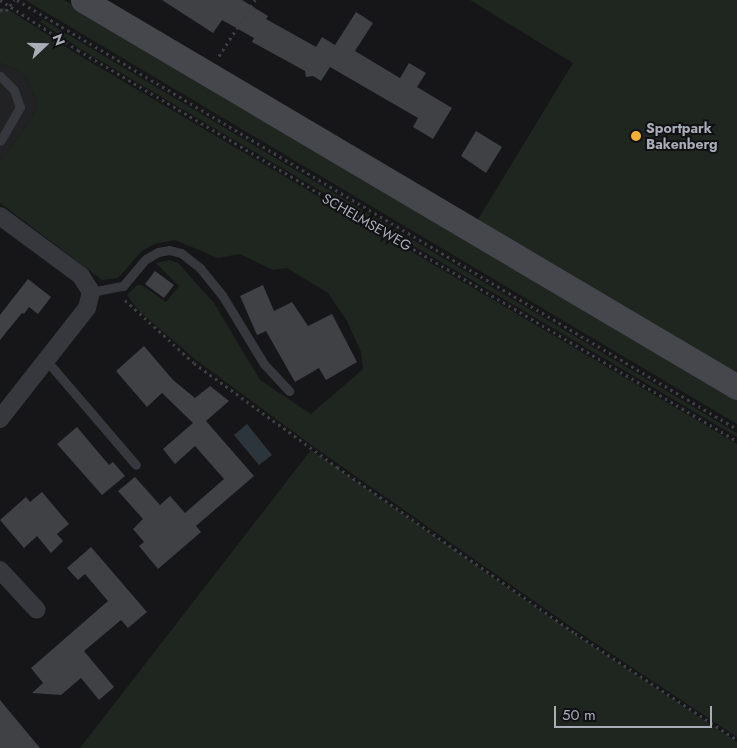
<!DOCTYPE html>
<html>
<head>
<meta charset="utf-8">
<style>
  body { margin:0 }
  #map { position:relative; width:737px; height:748px; overflow:hidden; background:#161618; font-family:Jost,sans-serif }
  div>[style] { position:absolute }
  .built>* { inset:0; background:#222225 }
  .green>* { inset:0; background:#1e261f }
  .water>* { inset:0; background:#2c353c }
  .building>* { inset:0; background:#404145 }
  .path>* { height:3px; margin-top:-1.5px; transform-origin:0; background:repeating-linear-gradient(90deg,#3d3f44 0 2.5px,transparent 0 6.5px) }
  .lane>* { height:9px; margin:-4.5px; padding:0 4.5px; transform-origin:4.5px; border-radius:4.5px; background:#37383d }
  .street>* { height:18px; margin:-9px; padding:0 9px; transform-origin:9px; border-radius:9px; background:#37383d }
  .secondary>* { height:25px; margin:-12.5px; padding:0 12.5px; transform-origin:12.5px; border-radius:12.5px; background:#45474d }
  .dots>* { width:14px; height:14px; translate:-50% -50%; box-sizing:border-box; border:2px solid #111113; border-radius:50% }
  span { translate:-50% -50%; white-space:nowrap; text-align:center; line-height:1.15; -webkit-text-stroke:4px #111113; paint-order:stroke }
  .poi-label { font-size:14px; color:#a8adb8; font-weight:700 }
  .left { translate:0 -50%; text-align:left }
  .street-label { font-size:14px; color:#a8adb8 }
  .north { position:absolute; left:20px; top:20px; width:50px; height:50px; -webkit-text-stroke:4px #111113; paint-order:stroke; rotate:69deg; font-size:14px; font-weight:700; line-height:20px; text-align:center; color:#a8adb8 }
  .north::after { content:''; display:block; margin:auto; width:18px; height:22px; background:#a8adb8; clip-path:polygon(50% 0,100% 100%,50% 72%,0 100%) }
  .scale { position:absolute; left:554px; top:706px; width:158px; height:22px; box-sizing:border-box; border:2px solid #a8adb8; border-top:0; padding-left:6px; font-size:15px; line-height:18px; white-space:nowrap; color:#a8adb8; -webkit-text-stroke:4px #111113; paint-order:stroke }
</style>
</head>
<body>
<div id="map">
  <div class="built">
    <div style="clip-path:polygon(0 63px,19px 71px,26px 78px,37px 102px,32px 118px,0 162px)"></div>
  </div>
  <div class="green">
    <div style="clip-path:polygon(25px 0,64px 0,737px 398px,737px 424px)"></div>
    <div style="clip-path:polygon(470px 0,737px 0,737px 377px,477px 221px,573px 63px)"></div>
    <div style="clip-path:polygon(0 8px,6px 8px,77px 54px,737px 444px,737px 737px,577px 631px,314px 447px,196px 360px,138px 310px,127px 295px,137px 285px,142px 285px,166px 302px,179px 286px,156px 263px,169px 260px,178px 263px,214px 303px,260px 380px,311px 414px,363px 369px,361px 352px,347px 321px,328px 293px,287px 268px,273px 270px,240px 254px,218px 258px,175px 240px,154px 244px,142px 251px,118px 278px,102px 280px,0 203px,0 162px,32px 118px,37px 102px,26px 78px,19px 71px,0 63px)"></div>
    <div style="clip-path:polygon(42px 19px,737px 433px,737px 437px,79px 48px,40px 22px)"></div>
    <div style="clip-path:polygon(311px 450px,574px 634px,737px 742px,737px 748px,80px 748px)"></div>
  </div>
  <div class="water">
    <div style="clip-path:polygon(247px 424px,272px 455px,259px 465px,234px 435px)"></div>
  </div>
  <div class="building">
    <div style="clip-path:polygon(162px 0,242px 0,268px 16px,266px 19px,316px 47px,322px 37px,335px 45px,356px 12px,373px 23px,355px 51px,400px 78px,409px 63px,426px 73px,417px 87px,452px 108px,433px 139px,413px 127px,418px 118px,330px 67px,321px 81px,313px 76px,306px 77px,305px 71px,252px 42px,254px 38px,222px 20px,213px 33px)"></div>
    <div style="clip-path:polygon(476px 131px,502px 147px,486px 173px,461px 156px)"></div>
    <div style="clip-path:polygon(155px 271px,174px 285px,164px 298px,145px 284px)"></div>
    <div style="clip-path:polygon(28px 279px,51px 297px,38px 314px,29px 307px,24px 314px,22px 313px,0 340px,0 315px)"></div>
    <div style="clip-path:polygon(263px 285px,274px 311px,292px 302px,308px 326px,332px 314px,357px 362px,326px 380px,319px 368px,295px 382px,266px 331px,257px 335px,240px 296px)"></div>
    <div style="clip-path:polygon(144px 346px,173px 380px,195px 398px,210px 386px,229px 401px,206px 421px,254px 476px,196px 526px,201px 532px,158px 569px,139px 546px,144px 542px,133px 529px,143px 519px,118px 491px,135px 477px,160px 505px,170px 496px,185px 513px,224px 479px,195px 446px,175px 464px,163px 449px,193px 423px,162px 393px,147px 407px,116px 371px)"></div>
    <div style="clip-path:polygon(77px 427px,109px 465px,113px 462px,125px 476px,102px 495px,57px 444px)"></div>
    <div style="clip-path:polygon(42px 492px,69px 524px,57px 534px,63px 541px,51px 553px,37px 536px,24px 548px,0 520px,26px 497px,30px 502px)"></div>
    <div style="clip-path:polygon(91px 547px,147px 612px,128px 628px,121px 620px,84px 651px,114px 687px,99px 700px,81px 678px,61px 695px,32px 693px,43px 683px,31px 668px,108px 601px,85px 574px,78px 580px,67px 568px)"></div>
    <div style="clip-path:polygon(0 700px,40px 748px,0 748px)"></div>
  </div>
  <div class="path">
    <div style="left:0;top:0;width:93px;rotate:32.7deg"></div>
    <div style="left:78px;top:50px;width:766px;rotate:30.68deg"></div>
    <div style="left:17px;top:0;width:838px;rotate:30.79deg"></div>
    <div style="left:0;top:10px;width:6px;rotate:9deg"></div>
    <div style="left:6px;top:11px;width:14px;rotate:-54deg"></div>
    <div style="left:219px;top:56px;width:67px;rotate:-57.3deg"></div>
    <div style="left:125px;top:300px;width:93px;rotate:42.4deg"></div>
    <div style="left:194px;top:363px;width:177px;rotate:36deg"></div>
    <div style="left:337px;top:467px;width:290px;rotate:34.9deg"></div>
    <div style="left:575px;top:633px;width:194px;rotate:33.4deg"></div>
  </div>
  <div class="lane">
    <div style="left:0;top:76px;width:20px;rotate:45deg"></div>
    <div style="left:14px;top:90px;width:18px;rotate:71deg"></div>
    <div style="left:20px;top:107px;width:39px;rotate:120deg"></div>
    <div style="left:91px;top:292px;width:33px;rotate:-11deg"></div>
    <div style="left:123px;top:286px;width:35px;rotate:-50deg"></div>
    <div style="left:146px;top:259px;width:14px;rotate:-30deg"></div>
    <div style="left:158px;top:252px;width:11px;rotate:-10deg"></div>
    <div style="left:169px;top:250px;width:12px;rotate:14deg"></div>
    <div style="left:181px;top:253px;width:24px;rotate:38deg"></div>
    <div style="left:200px;top:268px;width:35px;rotate:51deg"></div>
    <div style="left:222px;top:295px;width:81px;rotate:58.7deg"></div>
    <div style="left:264px;top:364px;width:37px;rotate:47deg"></div>
    <div style="left:46px;top:360px;width:138px;rotate:49.4deg"></div>
  </div>
  <div class="street">
    <div style="left:0;top:216px;width:101px;rotate:36.5deg"></div>
    <div style="left:81px;top:276px;width:19px;rotate:58deg"></div>
    <div style="left:91px;top:292px;width:16px;rotate:104deg"></div>
    <div style="left:87px;top:308px;width:141px;rotate:128.1deg"></div>
    <div style="left:0;top:570px;width:54px;rotate:47.2deg"></div>
  </div>
  <div class="secondary">
    <div style="left:83px;top:0;width:760px;rotate:30.61deg"></div>
  </div>
  <div class="dots">
    <div style="left:636px;top:136px;background:#f2b134"></div>
  </div>
  <div class="poi-label">
    <span class="left" style="left:646px;top:136px">Sportpark<br>Bakenberg</span>
  </div>
  <div class="street-label">
    <span style="left:367px;top:222px;rotate:30deg">SCHELMSEWEG</span>
  </div>
  <div class="north">N</div>
  <div class="scale">50 m</div>
</div>
</body>
</html>
